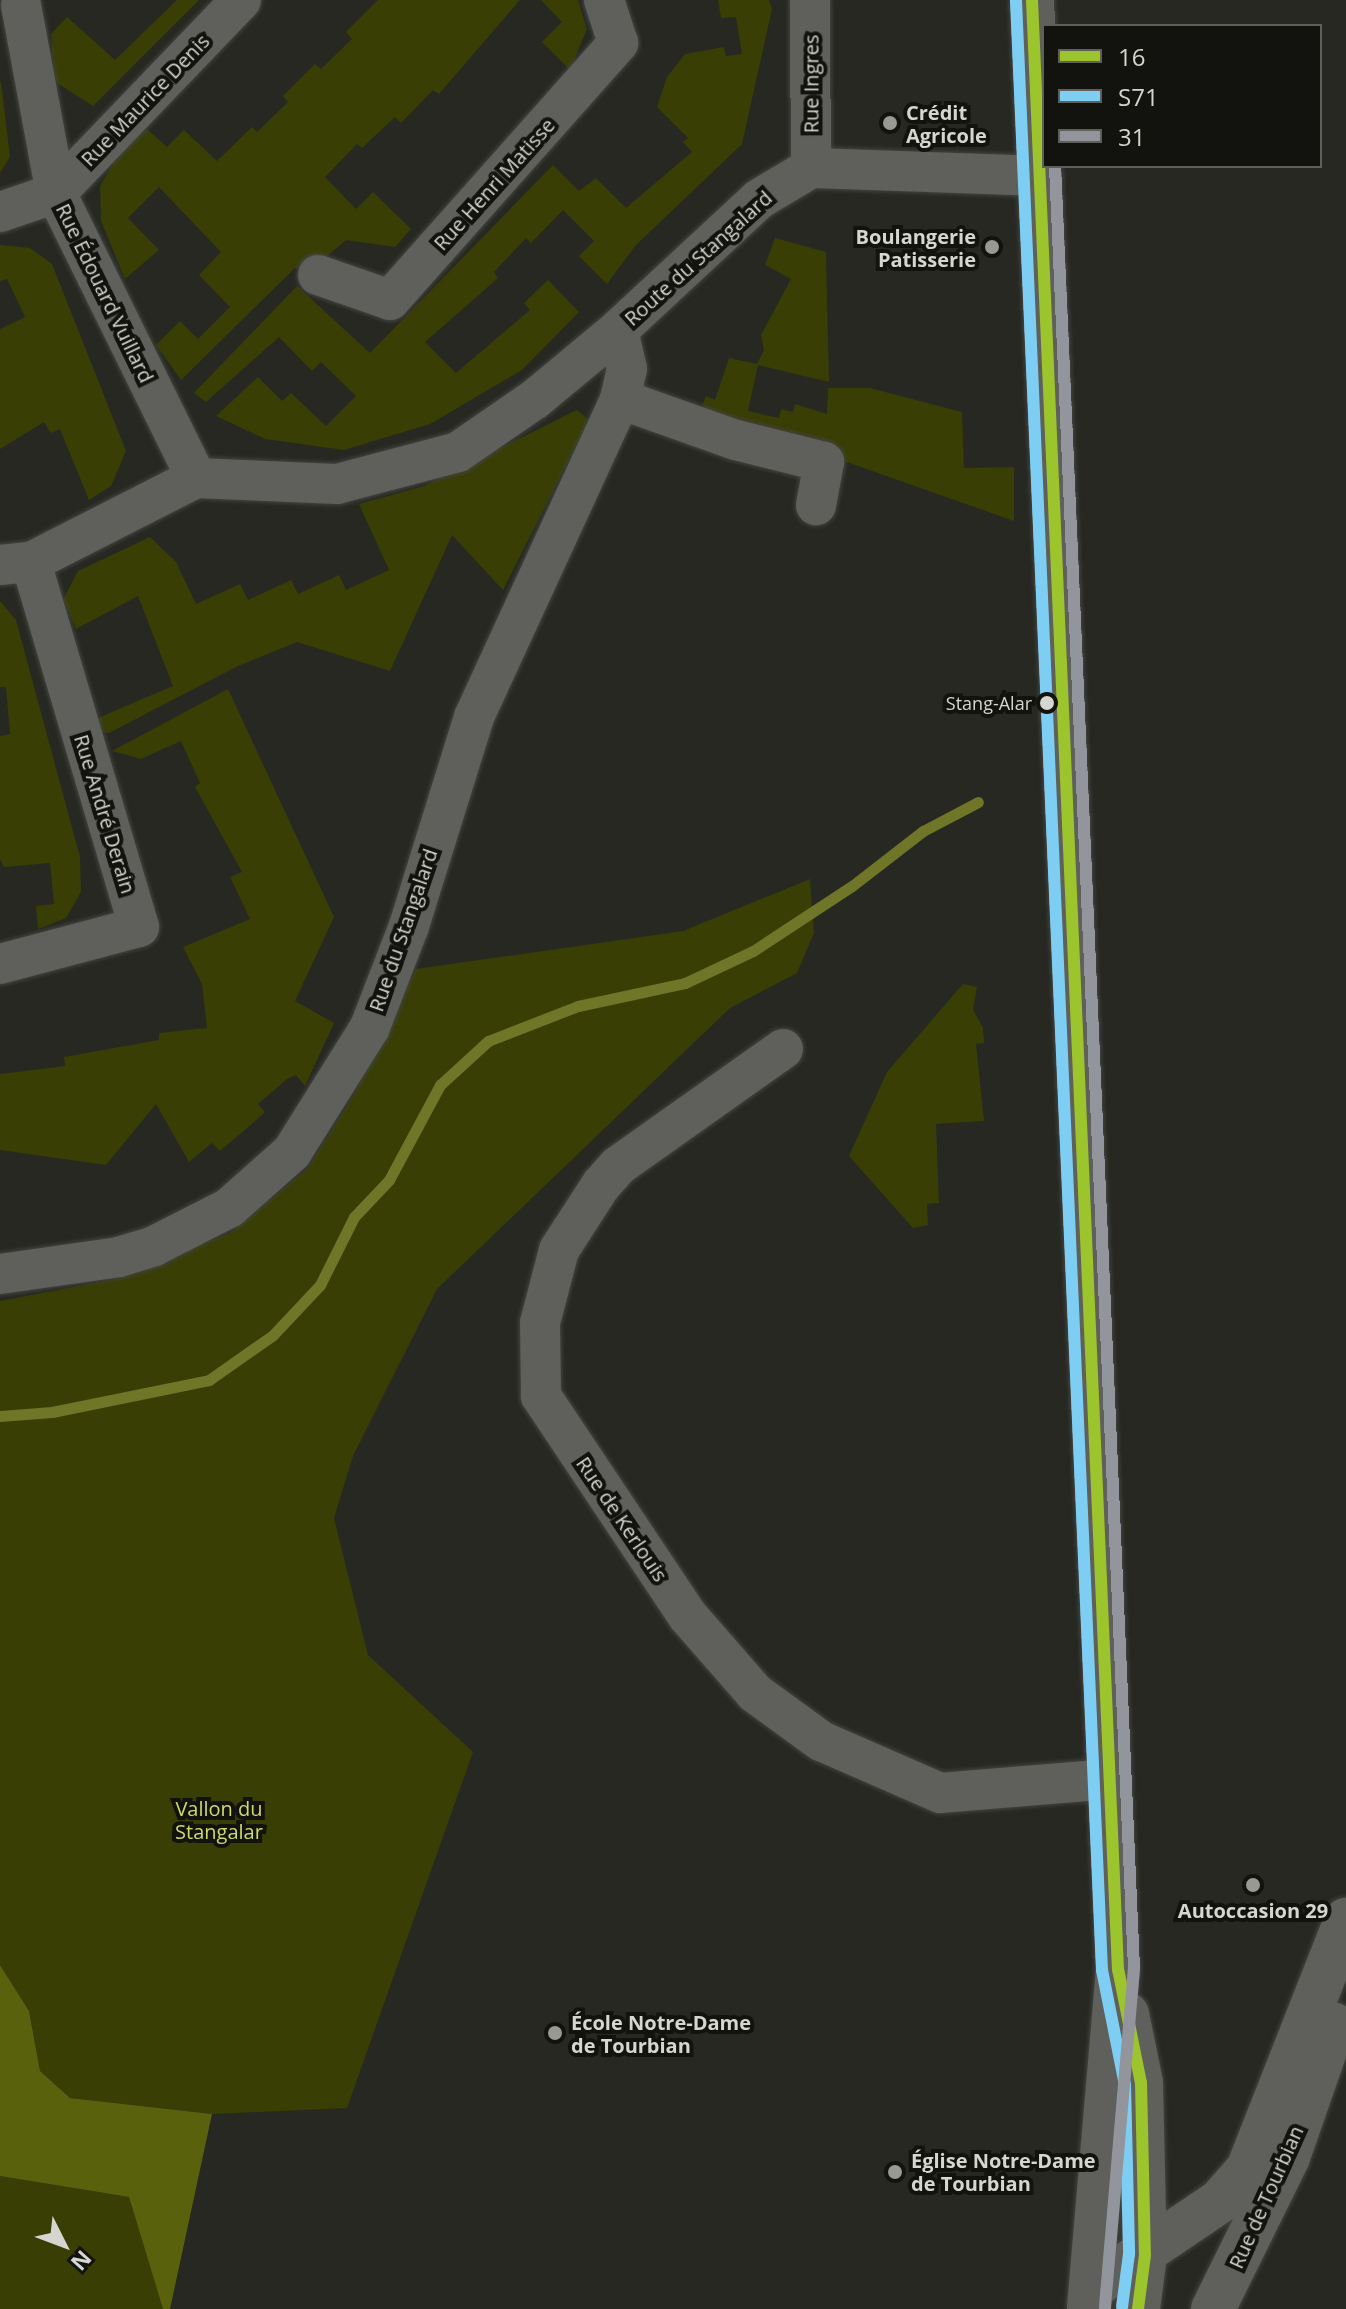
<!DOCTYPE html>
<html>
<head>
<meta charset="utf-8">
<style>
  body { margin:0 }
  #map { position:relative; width:1346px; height:2309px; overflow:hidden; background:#272822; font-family:"Open Sans",sans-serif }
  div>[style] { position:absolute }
  .green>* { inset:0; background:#393e05 }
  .forest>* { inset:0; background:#5a610d }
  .stream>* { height:11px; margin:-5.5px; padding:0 5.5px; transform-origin:5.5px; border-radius:5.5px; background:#6f7627 }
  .roads { filter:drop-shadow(0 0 2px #43443f) drop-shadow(0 0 2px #43443f) }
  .street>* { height:40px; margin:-20px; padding:0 20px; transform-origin:20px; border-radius:20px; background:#5f605c }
  .secondary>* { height:44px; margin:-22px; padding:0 22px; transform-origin:22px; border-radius:22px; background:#5f605c }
  .bus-1>* { height:12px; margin:-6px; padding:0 6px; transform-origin:6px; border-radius:6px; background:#9cc42c }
  .bus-2>* { height:12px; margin:-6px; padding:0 6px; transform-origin:6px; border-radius:6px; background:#7ecef3 }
  .bus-3>* { height:12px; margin:-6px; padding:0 6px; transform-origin:6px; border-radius:6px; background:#92969c }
  .dots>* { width:22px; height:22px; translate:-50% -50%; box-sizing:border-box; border:4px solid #12120e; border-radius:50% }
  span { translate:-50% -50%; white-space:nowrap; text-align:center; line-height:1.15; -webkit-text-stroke:8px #12120e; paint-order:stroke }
  .bus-label { font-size:18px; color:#d5d6cf }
  .right { translate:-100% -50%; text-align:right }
  .street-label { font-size:20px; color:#d5d6cf }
  .poi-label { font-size:20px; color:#d5d6cf; font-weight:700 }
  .left { translate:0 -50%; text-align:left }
  .park-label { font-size:20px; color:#cfdb69 }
  .legend { position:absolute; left:1042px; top:24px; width:280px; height:144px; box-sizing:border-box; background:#12120e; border:2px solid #60605b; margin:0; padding:10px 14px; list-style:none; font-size:24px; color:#d5d6cf }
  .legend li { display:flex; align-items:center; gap:16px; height:40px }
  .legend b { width:40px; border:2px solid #60605b }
  .north { position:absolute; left:24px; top:2205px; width:80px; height:80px; -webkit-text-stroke:6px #12120e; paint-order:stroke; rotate:132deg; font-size:22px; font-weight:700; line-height:32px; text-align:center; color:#d5d6cf }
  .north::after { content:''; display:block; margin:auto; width:28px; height:36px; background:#d5d6cf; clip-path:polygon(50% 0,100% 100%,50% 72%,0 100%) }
</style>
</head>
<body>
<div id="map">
  <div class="green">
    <div style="clip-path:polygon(177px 0,199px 0,93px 106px,54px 81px,51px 34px,67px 17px,115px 60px)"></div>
    <div style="clip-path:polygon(378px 0,520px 0,439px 94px,433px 90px,401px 123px,395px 117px,362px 148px,357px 144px,325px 177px,356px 209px,373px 192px,411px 229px,395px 247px,346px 240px,314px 267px,295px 268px,181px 380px,156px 345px,180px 321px,198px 339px,230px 307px,199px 275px,221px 252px,159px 187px,128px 218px,159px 250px,125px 279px,101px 221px,100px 186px,122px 149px,147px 129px,167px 147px,184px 130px,217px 161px,252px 127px,257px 132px,288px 102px,283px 96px,315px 64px,321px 69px,352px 39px,346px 32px)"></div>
    <div style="clip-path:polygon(541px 0,578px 0,587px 29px,570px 70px,542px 42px,562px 22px)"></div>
    <div style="clip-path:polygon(718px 0,769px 0,772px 9px,742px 144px,635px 246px,607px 284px,579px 256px,594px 241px,563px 210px,531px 243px,526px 238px,494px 272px,498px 278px,425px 342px,456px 373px,530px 310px,524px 303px,548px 280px,579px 312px,522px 370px,430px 424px,344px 450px,265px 439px,216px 416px,258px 377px,282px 401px,291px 393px,326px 426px,356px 396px,321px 362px,312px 371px,279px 337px,206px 402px,194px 393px,297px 286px,370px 353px,553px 165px,579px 191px,596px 178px,626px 208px,692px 152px,683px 142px,688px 138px,657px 107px,667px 77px,685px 54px,724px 47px,726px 56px,742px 54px,736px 17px,721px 18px)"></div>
    <div style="clip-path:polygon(1px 82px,10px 157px,0 173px,0 83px)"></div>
    <div style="clip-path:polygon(775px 238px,826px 252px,829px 382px,758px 365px,748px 411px,779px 418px,781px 409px,793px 412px,795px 404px,827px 414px,828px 388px,870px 388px,962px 412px,964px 468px,1014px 467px,1014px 521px,824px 454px,695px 422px,706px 396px,715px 400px,729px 358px,757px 364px,764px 350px,761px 335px,791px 279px,765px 265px)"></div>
    <div style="clip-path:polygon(0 245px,30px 248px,52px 264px,126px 451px,111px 486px,89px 500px,60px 429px,51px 433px,44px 422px,0 449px,0 329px,25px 317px,7px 279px,0 281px)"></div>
    <div style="clip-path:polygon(577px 410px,589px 420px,503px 590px,452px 535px,390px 671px,297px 642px,236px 667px,109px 733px,100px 731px,98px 718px,173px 686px,138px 596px,76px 629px,63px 600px,78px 571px,150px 537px,176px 562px,196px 604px,240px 584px,248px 600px,291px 580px,298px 594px,339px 575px,346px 590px,389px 570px,359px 504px,424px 486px)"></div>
    <div style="clip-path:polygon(0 601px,16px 620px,80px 857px,81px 892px,66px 918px,38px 929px,36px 906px,54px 904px,50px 863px,4px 867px,0 859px,0 736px,10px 734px,6px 687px,0 687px)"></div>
    <div style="clip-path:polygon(228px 689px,334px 917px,295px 1001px,334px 1023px,305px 1086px,296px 1075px,287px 1079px,258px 1104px,265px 1112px,261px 1116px,220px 1151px,212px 1143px,189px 1162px,156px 1104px,106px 1165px,0 1150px,0 1074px,65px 1066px,64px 1057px,159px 1040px,159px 1033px,207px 1028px,202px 984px,183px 947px,250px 919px,230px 877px,242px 872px,195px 787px,200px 783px,181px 741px,141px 759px,112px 751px)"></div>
    <div style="clip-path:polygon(810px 879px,814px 933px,797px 973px,730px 1008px,437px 1289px,353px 1456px,334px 1518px,368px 1655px,473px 1752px,347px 2108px,212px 2114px,70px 2098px,40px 2071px,29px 2011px,0 1965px,0 1301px,110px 1280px,230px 1233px,307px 1169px,355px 1093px,416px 969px,683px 931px)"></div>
    <div style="clip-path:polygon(963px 984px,977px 987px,973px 1010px,983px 1028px,984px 1043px,976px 1044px,984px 1121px,936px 1124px,939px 1203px,927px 1204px,928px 1225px,913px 1228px,849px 1156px,887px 1072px)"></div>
    <div style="clip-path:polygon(0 2176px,129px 2197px,163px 2309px,0 2309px)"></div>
  </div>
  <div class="forest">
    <div style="clip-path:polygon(0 1965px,29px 2011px,40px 2071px,70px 2098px,212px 2114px,170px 2309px,163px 2309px,129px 2197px,0 2176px)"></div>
  </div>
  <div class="stream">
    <div style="left:0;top:1416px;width:52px;rotate:-4.4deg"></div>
    <div style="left:52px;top:1412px;width:160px;rotate:-11.5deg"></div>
    <div style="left:209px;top:1380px;width:78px;rotate:-35.1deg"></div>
    <div style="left:273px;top:1335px;width:69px;rotate:-46.8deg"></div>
    <div style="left:320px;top:1285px;width:76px;rotate:-63.4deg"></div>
    <div style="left:354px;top:1217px;width:51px;rotate:-46.6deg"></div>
    <div style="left:389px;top:1180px;width:108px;rotate:-61.8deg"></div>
    <div style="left:440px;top:1085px;width:65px;rotate:-42.5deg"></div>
    <div style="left:488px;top:1041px;width:97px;rotate:-21.3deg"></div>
    <div style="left:578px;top:1006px;width:109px;rotate:-12.1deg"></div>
    <div style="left:685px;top:983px;width:75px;rotate:-25.2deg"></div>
    <div style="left:753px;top:951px;width:118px;rotate:-33.3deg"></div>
    <div style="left:852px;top:886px;width:90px;rotate:-37.8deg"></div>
    <div style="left:923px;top:831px;width:62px;rotate:-27.8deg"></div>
  </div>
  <div class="roads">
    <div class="street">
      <div style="left:810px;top:0;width:168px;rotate:89.7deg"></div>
      <div style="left:21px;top:5px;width:191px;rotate:79.5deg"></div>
      <div style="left:56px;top:193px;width:318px;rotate:63.8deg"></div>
      <div style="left:0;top:212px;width:59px;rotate:-18.7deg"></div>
      <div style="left:56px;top:193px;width:267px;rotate:-46.2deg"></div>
      <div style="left:318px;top:275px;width:76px;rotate:19.1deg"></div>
      <div style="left:390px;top:300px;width:344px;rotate:-48.4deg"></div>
      <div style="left:618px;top:43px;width:45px;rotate:-108deg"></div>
      <div style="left:620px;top:399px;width:123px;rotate:19.5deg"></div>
      <div style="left:736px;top:440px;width:91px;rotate:14deg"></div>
      <div style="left:824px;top:462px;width:44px;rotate:100.5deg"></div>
      <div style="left:0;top:565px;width:31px;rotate:-6deg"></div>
      <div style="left:31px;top:562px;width:185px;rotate:-27deg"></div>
      <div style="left:196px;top:478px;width:141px;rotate:2.4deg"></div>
      <div style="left:337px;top:484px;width:125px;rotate:-14.8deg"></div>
      <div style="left:458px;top:452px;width:93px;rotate:-34.5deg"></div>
      <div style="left:535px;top:399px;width:108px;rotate:-39.7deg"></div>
      <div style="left:0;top:964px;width:144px;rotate:-14.9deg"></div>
      <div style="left:139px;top:927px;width:381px;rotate:-106.5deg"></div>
      <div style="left:783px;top:1049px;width:202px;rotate:144.7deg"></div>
      <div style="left:618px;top:1166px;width:25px;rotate:132deg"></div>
      <div style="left:601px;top:1185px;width:77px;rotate:122.9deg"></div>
      <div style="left:559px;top:1250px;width:75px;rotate:104.6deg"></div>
      <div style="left:540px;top:1323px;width:73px;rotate:89.2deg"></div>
      <div style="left:541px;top:1396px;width:263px;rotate:56.3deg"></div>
      <div style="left:687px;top:1615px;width:103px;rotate:48.9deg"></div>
      <div style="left:755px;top:1693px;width:82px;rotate:36deg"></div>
      <div style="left:821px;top:1741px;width:130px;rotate:23.6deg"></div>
      <div style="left:940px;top:1793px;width:171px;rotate:-4.7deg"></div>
      <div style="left:0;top:1274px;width:120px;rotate:-8.1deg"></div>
      <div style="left:119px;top:1257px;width:37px;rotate:-17deg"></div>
      <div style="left:154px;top:1246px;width:84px;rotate:-26.9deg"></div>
      <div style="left:229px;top:1208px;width:84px;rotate:-41.6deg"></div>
      <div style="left:292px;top:1152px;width:147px;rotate:-58deg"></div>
      <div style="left:370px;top:1027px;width:108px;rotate:-68.9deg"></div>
      <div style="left:409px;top:926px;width:219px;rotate:-72.7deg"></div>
      <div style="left:474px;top:717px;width:350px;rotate:-65.3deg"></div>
      <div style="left:620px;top:399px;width:31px;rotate:-77deg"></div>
      <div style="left:627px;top:369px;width:40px;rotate:-103deg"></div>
      <div style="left:618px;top:330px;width:192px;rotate:-42.9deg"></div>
      <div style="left:759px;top:199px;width:61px;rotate:-30.8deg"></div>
      <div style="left:811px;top:168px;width:226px;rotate:2deg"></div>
    </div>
    <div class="secondary">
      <div style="left:1032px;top:0;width:1971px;rotate:87.5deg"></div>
      <div style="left:1118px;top:1969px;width:341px;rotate:94.9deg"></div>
      <div style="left:1127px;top:2014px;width:70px;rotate:78.5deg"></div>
      <div style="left:1141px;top:2083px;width:172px;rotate:88.7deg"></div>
      <div style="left:1145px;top:2255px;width:54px;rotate:97.4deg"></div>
      <div style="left:1093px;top:2287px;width:153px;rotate:-34.1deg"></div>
      <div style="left:1220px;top:2201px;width:43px;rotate:-48.8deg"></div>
      <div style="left:1248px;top:2169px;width:268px;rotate:-68.5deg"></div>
      <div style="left:1213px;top:2309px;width:169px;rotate:-63.7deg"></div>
      <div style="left:1288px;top:2157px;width:140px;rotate:-70.8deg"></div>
    </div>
  </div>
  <div class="bus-1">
    <div style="left:1032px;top:0;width:1971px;rotate:87.5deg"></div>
    <div style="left:1118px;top:1969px;width:116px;rotate:78.6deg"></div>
    <div style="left:1141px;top:2083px;width:172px;rotate:88.7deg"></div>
    <div style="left:1145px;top:2255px;width:54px;rotate:97.4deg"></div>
  </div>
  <div class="bus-2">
    <div style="left:1016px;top:1px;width:1971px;rotate:87.5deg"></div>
    <div style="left:1102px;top:1970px;width:117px;rotate:78.7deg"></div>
    <div style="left:1125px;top:2085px;width:169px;rotate:88.6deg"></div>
    <div style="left:1129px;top:2254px;width:53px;rotate:97.5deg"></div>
  </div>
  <div class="bus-3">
    <div style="left:1055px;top:166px;width:1804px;rotate:87.49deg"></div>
    <div style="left:1134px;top:1968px;width:342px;rotate:94.9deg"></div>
  </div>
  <div class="dots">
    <div style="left:890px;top:123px;background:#989992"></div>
    <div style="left:992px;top:247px;background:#989992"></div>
    <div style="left:1047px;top:703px;background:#d5d6cf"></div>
    <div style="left:1253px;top:1885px;background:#989992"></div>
    <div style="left:555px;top:2033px;background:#989992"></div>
    <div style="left:895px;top:2172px;background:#989992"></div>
  </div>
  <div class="bus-label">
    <span class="right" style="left:1032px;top:703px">Stang-Alar</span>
  </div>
  <div class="street-label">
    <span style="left:811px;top:84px;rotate:-90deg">Rue Ingres</span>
    <span style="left:145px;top:100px;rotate:-46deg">Rue Maurice Denis</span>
    <span style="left:494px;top:184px;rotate:-48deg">Rue Henri Matisse</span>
    <span style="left:698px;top:258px;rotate:-42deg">Route du Stangalard</span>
    <span style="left:105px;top:293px;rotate:64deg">Rue Édouard Vuillard</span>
    <span style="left:105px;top:814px;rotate:73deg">Rue André Derain</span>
    <span style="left:403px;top:930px;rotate:-71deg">Rue du Stangalard</span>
    <span style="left:622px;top:1519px;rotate:56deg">Rue de Kerlouis</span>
    <span style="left:1266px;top:2197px;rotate:-66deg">Rue de Tourbian</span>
  </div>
  <div class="poi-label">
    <span class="left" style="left:906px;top:124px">Crédit<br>Agricole</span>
    <span class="right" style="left:976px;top:248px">Boulangerie<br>Patisserie</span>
    <span style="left:1253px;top:1910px">Autoccasion 29</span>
    <span class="left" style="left:571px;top:2034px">École Notre-Dame<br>de Tourbian</span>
    <span class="left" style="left:911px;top:2172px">Église Notre-Dame<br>de Tourbian</span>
  </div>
  <div class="park-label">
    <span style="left:219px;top:1820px">Vallon du<br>Stangalar</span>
  </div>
  <ul class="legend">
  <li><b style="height:10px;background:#9cc42c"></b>16</li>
  <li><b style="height:10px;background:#7ecef3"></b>S71</li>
  <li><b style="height:10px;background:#92969c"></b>31</li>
  </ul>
  <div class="north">N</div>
</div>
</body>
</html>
